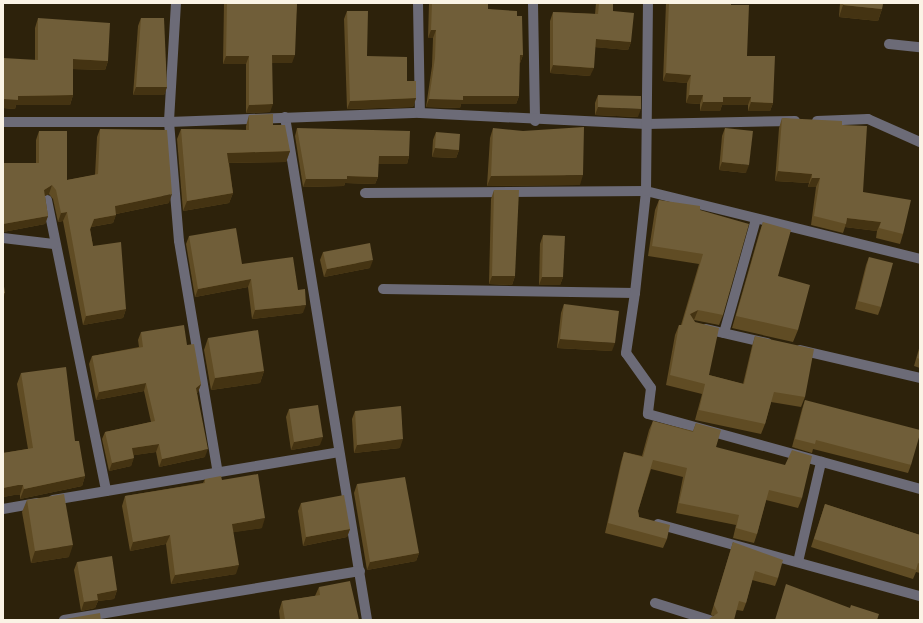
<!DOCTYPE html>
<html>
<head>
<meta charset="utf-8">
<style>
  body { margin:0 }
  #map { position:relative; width:923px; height:623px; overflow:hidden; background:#2d220b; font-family:"Asap Condensed",sans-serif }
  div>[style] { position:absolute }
  .minor>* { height:10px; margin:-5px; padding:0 5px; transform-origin:5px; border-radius:5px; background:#6c6b77 }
  .wall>* { inset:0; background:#604c24 }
  .shaded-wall>* { inset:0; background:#443312 }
  .building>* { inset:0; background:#705e39 }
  span { translate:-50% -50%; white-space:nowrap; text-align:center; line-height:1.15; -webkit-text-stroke:3.5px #110c04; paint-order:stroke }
  .frame { position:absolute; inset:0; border:4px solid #faf3e5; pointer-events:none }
</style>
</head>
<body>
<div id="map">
  <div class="minor">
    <div style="left:176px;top:3px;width:119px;rotate:93.4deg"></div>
    <div style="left:169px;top:122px;width:119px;rotate:85.2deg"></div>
    <div style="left:179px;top:241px;width:235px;rotate:80.5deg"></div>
    <div style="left:418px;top:3px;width:110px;rotate:89deg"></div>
    <div style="left:533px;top:3px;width:118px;rotate:89deg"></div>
    <div style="left:889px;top:44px;width:31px;rotate:6deg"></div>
    <div style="left:285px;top:117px;width:510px;rotate:80.74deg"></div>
    <div style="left:817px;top:121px;width:51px;rotate:-2.2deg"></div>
    <div style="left:868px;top:119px;width:57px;rotate:23.9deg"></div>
    <div style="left:3px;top:122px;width:166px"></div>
    <div style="left:169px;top:122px;width:251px;rotate:-2.1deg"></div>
    <div style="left:420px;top:113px;width:226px;rotate:2.8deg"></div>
    <div style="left:646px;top:124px;width:149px;rotate:-1.2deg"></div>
    <div style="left:365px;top:193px;width:281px;rotate:-0.4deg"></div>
    <div style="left:646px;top:191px;width:282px;rotate:13.9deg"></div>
    <div style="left:47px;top:200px;width:297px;rotate:78.5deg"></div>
    <div style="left:3px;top:238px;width:51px;rotate:6.7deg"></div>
    <div style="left:383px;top:289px;width:252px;rotate:0.9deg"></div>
    <div style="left:635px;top:293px;width:103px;rotate:-83.8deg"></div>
    <div style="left:646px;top:191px;width:188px;rotate:-89.4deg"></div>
    <div style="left:635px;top:293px;width:61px;rotate:98.5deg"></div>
    <div style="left:626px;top:353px;width:43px;rotate:54.5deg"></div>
    <div style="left:651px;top:388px;width:26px;rotate:97deg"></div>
    <div style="left:648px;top:414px;width:282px;rotate:15.4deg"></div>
    <div style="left:706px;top:329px;width:63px;rotate:12.9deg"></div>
    <div style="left:724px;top:333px;width:118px;rotate:-74.3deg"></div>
    <div style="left:800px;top:350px;width:123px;rotate:13.1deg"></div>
    <div style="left:53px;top:500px;width:290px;rotate:-9.5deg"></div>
    <div style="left:3px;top:509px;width:35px;rotate:-10deg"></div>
    <div style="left:658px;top:524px;width:272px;rotate:15.4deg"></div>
    <div style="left:798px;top:562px;width:103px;rotate:-77deg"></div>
    <div style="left:655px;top:603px;width:57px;rotate:17.5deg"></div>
    <div style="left:64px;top:620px;width:300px;rotate:-9.4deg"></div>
  </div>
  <div class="wall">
    <div style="clip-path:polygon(224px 3px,297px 3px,292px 63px,272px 63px,270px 112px,246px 113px,246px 64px,223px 64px)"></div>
    <div style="clip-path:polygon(429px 3px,488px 3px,488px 9px,517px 16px,523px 55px,520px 63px,519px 63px,519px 96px,516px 104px,461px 104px,460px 108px,426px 107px,432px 66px,433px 38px,428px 38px)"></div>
    <div style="clip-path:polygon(596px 3px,613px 3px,613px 11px,631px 42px,628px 50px,595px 47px,590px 76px,550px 73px,550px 21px,553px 12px,595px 14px)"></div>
    <div style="clip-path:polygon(666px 3px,731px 3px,731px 5px,747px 56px,773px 103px,770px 111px,748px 111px,748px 105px,722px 105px,720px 111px,700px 111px,700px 104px,686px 103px,687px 83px,663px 81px)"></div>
    <div style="clip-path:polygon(840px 3px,883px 3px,882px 9px,878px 21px,839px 17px)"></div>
    <div style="clip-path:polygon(347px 11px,367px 56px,407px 81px,416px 98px,413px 107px,347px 109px,344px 19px)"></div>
    <div style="clip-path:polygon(38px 18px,108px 61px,105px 70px,73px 69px,73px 95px,70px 105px,16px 105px,15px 109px,3px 108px,35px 60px,35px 28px)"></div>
    <div style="clip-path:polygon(141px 18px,167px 87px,164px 95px,133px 95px,138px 26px)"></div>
    <div style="clip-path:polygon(598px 95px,638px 117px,595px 115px,595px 103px)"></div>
    <div style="clip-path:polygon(249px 115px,273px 125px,290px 151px,286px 162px,229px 163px,233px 193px,229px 203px,183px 211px,177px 139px,181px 129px,246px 130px,246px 126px)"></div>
    <div style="clip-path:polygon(782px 118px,842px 125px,863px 192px,903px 234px,900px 244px,876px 238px,877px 231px,845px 227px,843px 233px,811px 225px,816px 187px,808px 187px,809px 183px,775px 181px,779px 128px)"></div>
    <div style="clip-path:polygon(297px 128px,409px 156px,407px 164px,378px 164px,378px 177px,375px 184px,345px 183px,344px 186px,303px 187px,295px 136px)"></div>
    <div style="clip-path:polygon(493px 128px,580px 185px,487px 186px,490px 138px)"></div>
    <div style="clip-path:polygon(725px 128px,746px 173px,719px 170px,722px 136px)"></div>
    <div style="clip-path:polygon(100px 129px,169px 203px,116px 214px,113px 223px,91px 227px,90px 230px,93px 246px,126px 309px,123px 318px,83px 325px,63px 221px,58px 222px,53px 199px,49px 194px,45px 196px,48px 216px,45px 224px,3px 232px,3px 163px,36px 163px,36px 140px,39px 131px,67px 180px,95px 175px,97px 137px)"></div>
    <div style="clip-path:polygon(436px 132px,459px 150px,456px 158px,432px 157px,433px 140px)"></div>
    <div style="clip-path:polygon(494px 190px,515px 276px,512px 285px,489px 284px,491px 199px)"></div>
    <div style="clip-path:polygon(659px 200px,700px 210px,723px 315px,719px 325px,694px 320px,709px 375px,743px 384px,752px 346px,755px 336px,805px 397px,801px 407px,771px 402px,765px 424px,761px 434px,695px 420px,702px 394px,666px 385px,675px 335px,679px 325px,681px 325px,699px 264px,648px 256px,655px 210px)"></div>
    <div style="clip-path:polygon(763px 222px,778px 276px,798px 330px,793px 342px,732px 328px,759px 234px)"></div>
    <div style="clip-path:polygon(543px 235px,563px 277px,560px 285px,539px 285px,540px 244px)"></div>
    <div style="clip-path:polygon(189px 236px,242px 264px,298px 290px,303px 313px,252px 319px,248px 287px,195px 297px,186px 244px)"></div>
    <div style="clip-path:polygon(323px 252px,370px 268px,324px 277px,320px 260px)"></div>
    <div style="clip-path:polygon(869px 257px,881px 307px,878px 315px,855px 309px,866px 265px)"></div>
    <div style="clip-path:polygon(564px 304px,612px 351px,557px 348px,561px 313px)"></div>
    <div style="clip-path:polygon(141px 332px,187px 345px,201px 384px,198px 392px,197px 393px,205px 457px,159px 467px,156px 452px,134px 455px,131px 466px,109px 471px,102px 439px,105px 432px,151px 422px,144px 391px,96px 400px,89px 364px,92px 356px,139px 347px,138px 340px)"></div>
    <div style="clip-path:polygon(208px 338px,264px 371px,260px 383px,211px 390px,204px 350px)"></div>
    <div style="clip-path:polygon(920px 345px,920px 368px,914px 366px)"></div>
    <div style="clip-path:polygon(21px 373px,75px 441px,85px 476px,82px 486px,20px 499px,20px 495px,14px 495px,3px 497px,3px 453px,28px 449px,17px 384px)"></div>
    <div style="clip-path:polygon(805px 400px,911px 465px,908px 473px,813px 449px,812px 453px,792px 447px,802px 409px)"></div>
    <div style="clip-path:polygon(289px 409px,320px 445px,291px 450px,286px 417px)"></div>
    <div style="clip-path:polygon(355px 411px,400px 448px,354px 453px,352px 419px)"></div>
    <div style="clip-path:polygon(653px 421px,693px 431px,696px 423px,716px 447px,802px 498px,798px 508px,766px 500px,757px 534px,754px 543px,733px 538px,736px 525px,676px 513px,683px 477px,651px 469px,638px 511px,639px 517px,667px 539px,663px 548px,605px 533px,621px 462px,624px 452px,642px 456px,649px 430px)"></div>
    <div style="clip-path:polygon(205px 479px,222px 480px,262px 528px,233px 532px,236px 574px,171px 584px,166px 544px,130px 551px,122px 506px,125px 496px,203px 483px)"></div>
    <div style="clip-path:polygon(357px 484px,419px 553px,416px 561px,367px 570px,354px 493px)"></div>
    <div style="clip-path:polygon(27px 500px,69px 557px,31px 563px,22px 512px)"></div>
    <div style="clip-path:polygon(301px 503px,350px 529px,347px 537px,303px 546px,298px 511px)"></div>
    <div style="clip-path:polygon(825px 504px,920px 535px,920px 573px,916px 572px,913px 579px,811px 547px)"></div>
    <div style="clip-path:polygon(733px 542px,778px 578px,775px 586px,752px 580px,746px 603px,743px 611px,737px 610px,712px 616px,711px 614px)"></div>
    <div style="clip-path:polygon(77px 562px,117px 590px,114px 599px,98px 601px,95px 608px,81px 611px,74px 570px)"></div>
    <div style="clip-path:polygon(319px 587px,359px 620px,280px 620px,279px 611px,282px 601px,315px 596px)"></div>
  </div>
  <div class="shaded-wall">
    <div style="clip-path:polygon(843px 5px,882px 9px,878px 21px,839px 17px)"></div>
    <div style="clip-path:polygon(431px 30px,436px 30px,433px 38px,428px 38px)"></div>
    <div style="clip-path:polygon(596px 39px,631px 42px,628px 50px,593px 47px)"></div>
    <div style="clip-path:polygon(272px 55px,295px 55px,292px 63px,269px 63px)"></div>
    <div style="clip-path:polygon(520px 55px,523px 55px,520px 63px,517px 63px)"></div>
    <div style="clip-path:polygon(226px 56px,249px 56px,246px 64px,223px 64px)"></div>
    <div style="clip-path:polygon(73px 59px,108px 61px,105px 70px,69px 69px)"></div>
    <div style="clip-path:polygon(553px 65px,594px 68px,590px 76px,550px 73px)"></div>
    <div style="clip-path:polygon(666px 73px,691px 75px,687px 83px,663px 81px)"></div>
    <div style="clip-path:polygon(136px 87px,167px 87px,164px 95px,133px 95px)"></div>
    <div style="clip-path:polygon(73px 95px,70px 105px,16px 105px,15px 109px,3px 108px,3px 99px,18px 96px)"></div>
    <div style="clip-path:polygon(689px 95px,703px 95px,700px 104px,686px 103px)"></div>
    <div style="clip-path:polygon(463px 96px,519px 96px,516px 104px,461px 104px,460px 108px,426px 107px,429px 99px)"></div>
    <div style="clip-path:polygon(723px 97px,751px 97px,748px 105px,722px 105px,720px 111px,700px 111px,703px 102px)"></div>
    <div style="clip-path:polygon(416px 98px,413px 107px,347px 109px,350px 101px)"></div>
    <div style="clip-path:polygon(751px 102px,773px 103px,770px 111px,748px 111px)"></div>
    <div style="clip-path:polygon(273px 104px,270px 112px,246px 113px,249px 105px)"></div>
    <div style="clip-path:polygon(598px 107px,641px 109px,638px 117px,595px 115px)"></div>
    <div style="clip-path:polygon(435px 148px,459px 150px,456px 158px,432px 157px)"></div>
    <div style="clip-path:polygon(290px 151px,286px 162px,223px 163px,227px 153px)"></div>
    <div style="clip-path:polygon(379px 156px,409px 156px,407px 164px,376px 164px)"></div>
    <div style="clip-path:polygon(722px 162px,749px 165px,746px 173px,719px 170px)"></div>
    <div style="clip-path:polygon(778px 171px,812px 174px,809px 183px,775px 181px)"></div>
    <div style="clip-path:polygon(583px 175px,580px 185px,487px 186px,491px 176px)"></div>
    <div style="clip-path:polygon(347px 176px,378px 177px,375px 184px,345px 183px,344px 186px,303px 187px,306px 179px)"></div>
    <div style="clip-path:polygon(812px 178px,820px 178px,816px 187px,808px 187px)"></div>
    <div style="clip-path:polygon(52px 185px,49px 194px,41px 198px,44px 190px)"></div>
    <div style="clip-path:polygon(233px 193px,229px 203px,183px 211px,187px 201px)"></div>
    <div style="clip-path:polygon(172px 194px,169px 203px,111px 215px,115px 206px)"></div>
    <div style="clip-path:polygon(67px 212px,63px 221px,58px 222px,61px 213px)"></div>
    <div style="clip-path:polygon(116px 215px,113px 223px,91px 227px,87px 238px,94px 219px)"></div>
    <div style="clip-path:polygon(48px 216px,45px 224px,3px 232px,3px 224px)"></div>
    <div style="clip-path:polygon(847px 218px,881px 222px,877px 231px,845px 227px)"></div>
    <div style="clip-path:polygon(373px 260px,370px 268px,324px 277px,327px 269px)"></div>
    <div style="clip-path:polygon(492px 276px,515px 276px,512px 285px,489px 284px)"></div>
    <div style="clip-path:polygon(542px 277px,563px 277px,560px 285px,539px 285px)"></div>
    <div style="clip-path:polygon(251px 279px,248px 287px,195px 297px,198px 289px)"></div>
    <div style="clip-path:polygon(5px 293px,3px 300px,3px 294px)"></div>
    <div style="clip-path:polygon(306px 305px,303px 313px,252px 319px,255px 310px)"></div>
    <div style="clip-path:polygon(126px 309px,123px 318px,83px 325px,86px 316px)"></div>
    <div style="clip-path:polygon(698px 310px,694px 320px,687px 324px,690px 314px)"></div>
    <div style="clip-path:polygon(560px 339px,615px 343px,612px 351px,557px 348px)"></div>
    <div style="clip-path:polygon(264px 371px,260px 383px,211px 390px,215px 378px)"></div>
    <div style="clip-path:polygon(146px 383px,144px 391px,96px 400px,99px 392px)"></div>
    <div style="clip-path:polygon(201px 384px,198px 392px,193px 396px,196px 388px)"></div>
    <div style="clip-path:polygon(323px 437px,320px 445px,291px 450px,294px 442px)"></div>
    <div style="clip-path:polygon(403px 439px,400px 448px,354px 453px,357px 445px)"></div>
    <div style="clip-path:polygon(159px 444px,156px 452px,129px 456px,132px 448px)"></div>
    <div style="clip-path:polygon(208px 449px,205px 457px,159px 467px,162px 459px)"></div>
    <div style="clip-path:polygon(134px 458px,131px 466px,109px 471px,112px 463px)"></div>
    <div style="clip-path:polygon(85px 476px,82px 486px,20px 499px,24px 489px)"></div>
    <div style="clip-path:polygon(18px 485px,23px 485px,20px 495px,14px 495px,3px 497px,3px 488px)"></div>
    <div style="clip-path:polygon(265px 518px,262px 528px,229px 533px,232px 524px)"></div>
    <div style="clip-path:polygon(350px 529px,347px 537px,303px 546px,306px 537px)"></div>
    <div style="clip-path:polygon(170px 535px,166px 544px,130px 551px,133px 542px)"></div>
    <div style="clip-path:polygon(73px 545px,69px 557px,31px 563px,35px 551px)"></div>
    <div style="clip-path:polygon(419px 553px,416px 561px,367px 570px,370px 562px)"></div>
    <div style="clip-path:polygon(239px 565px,236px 574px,171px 584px,175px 575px)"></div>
    <div style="clip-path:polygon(117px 590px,114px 599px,98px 601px,95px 608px,81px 611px,84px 602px,97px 594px)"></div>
  </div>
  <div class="building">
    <div style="clip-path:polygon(227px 3px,297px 3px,295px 55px,272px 55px,273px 104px,249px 105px,249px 56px,226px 56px)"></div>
    <div style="clip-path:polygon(432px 3px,488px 3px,488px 9px,517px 11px,517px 16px,522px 16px,523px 55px,520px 55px,519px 96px,463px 96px,463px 100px,429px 99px,435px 58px,436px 30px,431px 30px)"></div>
    <div style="clip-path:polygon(599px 3px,613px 3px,613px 11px,634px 13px,631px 42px,596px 39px,594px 68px,553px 65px,553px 12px,598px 14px)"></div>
    <div style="clip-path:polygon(669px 3px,731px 3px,731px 5px,749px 5px,747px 56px,775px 56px,773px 103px,751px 102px,751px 97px,723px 97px,723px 102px,703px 102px,703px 95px,689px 95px,691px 75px,666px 73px)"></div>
    <div style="clip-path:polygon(844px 3px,883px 3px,882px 9px,843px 5px)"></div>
    <div style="clip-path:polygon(347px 11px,368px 11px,367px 56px,407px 57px,407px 81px,416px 81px,416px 98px,350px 101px)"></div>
    <div style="clip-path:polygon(38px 18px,110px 23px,108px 61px,73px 59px,73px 95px,18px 96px,18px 100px,3px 99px,3px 58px,38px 60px)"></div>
    <div style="clip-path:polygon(141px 18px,164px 18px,167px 87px,136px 87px)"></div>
    <div style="clip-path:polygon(598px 95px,641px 96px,641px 109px,598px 107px)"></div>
    <div style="clip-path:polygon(273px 114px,273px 125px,285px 125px,290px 151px,227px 153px,233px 193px,187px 201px,181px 129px,249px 130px,249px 115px)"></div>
    <div style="clip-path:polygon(782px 118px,842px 121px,842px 125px,867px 126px,863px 192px,911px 200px,903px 234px,879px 228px,881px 222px,847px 218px,846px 224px,814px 216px,820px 178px,812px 178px,812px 174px,778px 171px)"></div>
    <div style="clip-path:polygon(584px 127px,583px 175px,491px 176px,493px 128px,523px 131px)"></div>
    <div style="clip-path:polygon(297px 128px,410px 131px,409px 156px,379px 156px,378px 177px,347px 176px,347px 179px,306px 179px)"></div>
    <div style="clip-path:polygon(725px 128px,753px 131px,749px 165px,722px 162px)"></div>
    <div style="clip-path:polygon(100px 129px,167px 130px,172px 194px,115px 206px,116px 215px,94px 219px,90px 229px,93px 246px,121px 242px,126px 309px,86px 316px,67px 212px,61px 213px,56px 190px,52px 185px,44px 190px,48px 216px,3px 224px,3px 163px,39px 163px,39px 131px,67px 131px,67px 180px,98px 174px)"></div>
    <div style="clip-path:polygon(436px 132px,460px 134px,459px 150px,435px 148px)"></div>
    <div style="clip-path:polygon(494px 190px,519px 190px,515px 276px,492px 276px)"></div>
    <div style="clip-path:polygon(659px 200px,700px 206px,700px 210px,749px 224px,723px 315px,698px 310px,690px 314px,695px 322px,719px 328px,709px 375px,744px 384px,755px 336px,814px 349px,805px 397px,774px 392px,765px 424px,699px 410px,705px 384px,670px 375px,679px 325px,682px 325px,703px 254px,652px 246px)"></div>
    <div style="clip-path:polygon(763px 222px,791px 230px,778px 276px,810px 285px,798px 330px,736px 316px)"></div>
    <div style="clip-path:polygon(236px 228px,242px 264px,293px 257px,298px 290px,305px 289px,306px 305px,255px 310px,251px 279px,198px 289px,189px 236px)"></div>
    <div style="clip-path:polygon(543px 235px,565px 236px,563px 277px,542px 277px)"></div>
    <div style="clip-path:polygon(370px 243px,373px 260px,327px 269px,323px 252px)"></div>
    <div style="clip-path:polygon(869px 257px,893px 263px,881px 307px,858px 301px)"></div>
    <div style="clip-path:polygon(3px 280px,5px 293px,3px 294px)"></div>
    <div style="clip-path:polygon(564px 304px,619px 311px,615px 343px,560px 339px)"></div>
    <div style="clip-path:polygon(184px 325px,187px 345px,194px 344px,201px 384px,196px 388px,208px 449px,162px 459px,159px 444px,132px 448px,134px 458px,112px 463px,105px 432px,155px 421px,146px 383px,99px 392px,92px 356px,143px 347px,141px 332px)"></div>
    <div style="clip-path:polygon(258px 330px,264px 371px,215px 378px,208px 338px)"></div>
    <div style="clip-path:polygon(920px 347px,920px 359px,917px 358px)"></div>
    <div style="clip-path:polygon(66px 367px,75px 441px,79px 441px,85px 476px,24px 489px,23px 485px,18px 485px,3px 488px,3px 453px,33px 448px,21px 373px)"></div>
    <div style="clip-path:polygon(805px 400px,920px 430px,920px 434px,911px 465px,816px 440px,815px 444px,795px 439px)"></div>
    <div style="clip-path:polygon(318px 405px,323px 437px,294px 442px,289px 409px)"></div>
    <div style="clip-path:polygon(401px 406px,403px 439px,357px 445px,355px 411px)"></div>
    <div style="clip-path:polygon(653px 421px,693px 432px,696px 423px,721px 430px,716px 447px,785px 465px,792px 450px,812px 456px,802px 498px,769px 490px,757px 534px,736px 528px,739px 515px,679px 503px,687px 468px,653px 460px,638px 511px,639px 517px,670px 525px,667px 539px,608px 523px,624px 452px,643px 457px)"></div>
    <div style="clip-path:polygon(258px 474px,265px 518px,232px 524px,239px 565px,175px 575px,170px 535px,133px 542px,125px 496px,205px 483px,205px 479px,221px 476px,222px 480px)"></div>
    <div style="clip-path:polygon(405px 477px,419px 553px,370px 562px,357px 484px)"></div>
    <div style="clip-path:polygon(64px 494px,73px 545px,35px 551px,27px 500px)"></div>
    <div style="clip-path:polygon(344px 495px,350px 529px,306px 537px,301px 503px)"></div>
    <div style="clip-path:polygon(825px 504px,920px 535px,920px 564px,918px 563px,916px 570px,814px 539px)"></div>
    <div style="clip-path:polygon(733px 542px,783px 560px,778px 578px,755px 571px,746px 603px,739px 601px,734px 620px,709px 620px,710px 618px,718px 613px,714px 605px)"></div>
    <div style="clip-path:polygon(112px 556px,117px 590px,97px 594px,98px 600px,84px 602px,77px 562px)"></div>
    <div style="clip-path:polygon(350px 581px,359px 620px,285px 620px,282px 601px,320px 595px,319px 587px)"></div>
    <div style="clip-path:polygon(786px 584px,850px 608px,851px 605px,879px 614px,877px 620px,775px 620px)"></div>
    <div style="clip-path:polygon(100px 613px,101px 620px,59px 620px)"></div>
  </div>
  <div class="frame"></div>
</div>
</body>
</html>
